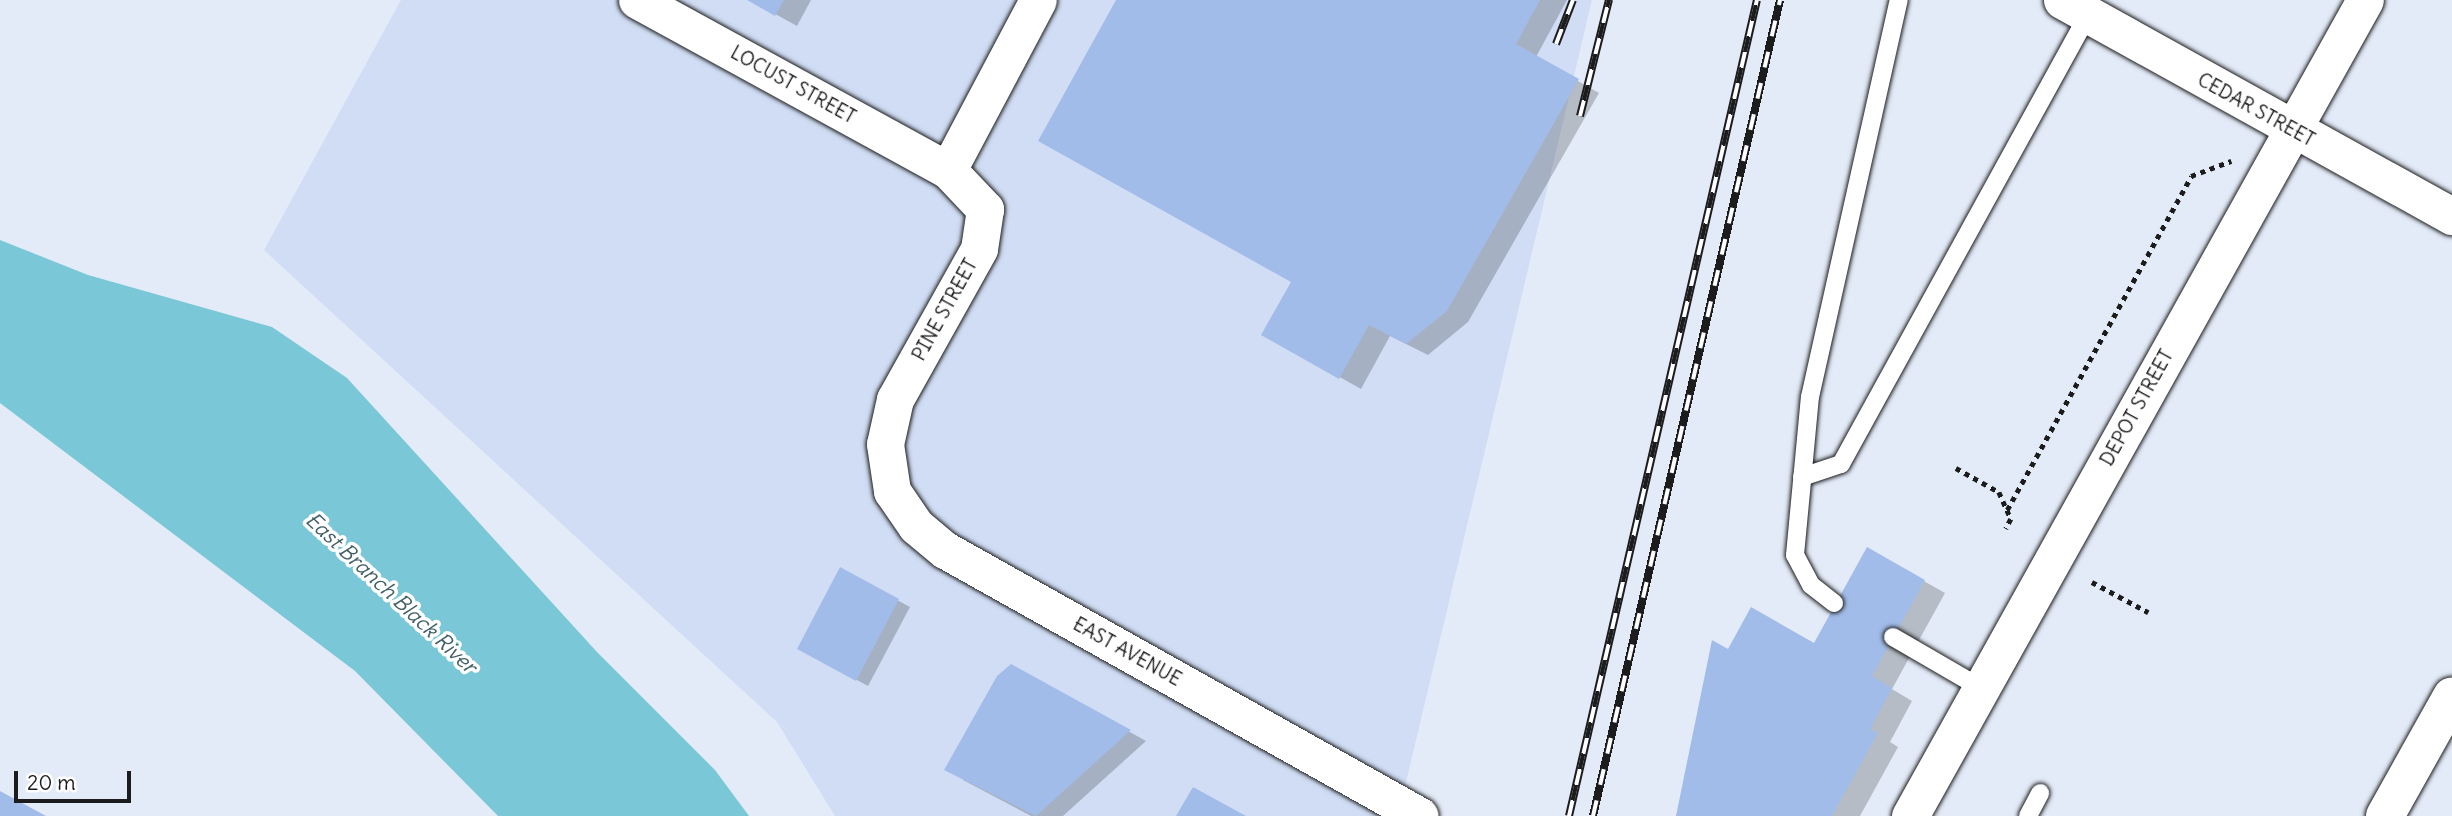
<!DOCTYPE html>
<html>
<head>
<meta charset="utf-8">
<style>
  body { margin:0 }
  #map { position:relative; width:2452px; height:816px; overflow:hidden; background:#e3ebf8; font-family:Delius,sans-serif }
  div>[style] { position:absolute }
  .built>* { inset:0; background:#d0ddf4 }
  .water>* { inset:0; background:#79c7d7 }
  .shadow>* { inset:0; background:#0003 }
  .building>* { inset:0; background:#a2bce9 }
  .path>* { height:4.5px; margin-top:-2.25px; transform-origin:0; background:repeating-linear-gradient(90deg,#1c1c1c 0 5px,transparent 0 10px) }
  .roads { filter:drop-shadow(0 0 2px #1c1c1c) drop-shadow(0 0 2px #1c1c1c) }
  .lane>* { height:18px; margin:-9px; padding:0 9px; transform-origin:9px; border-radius:9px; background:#fff }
  .street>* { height:37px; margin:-18.5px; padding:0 18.5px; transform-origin:18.5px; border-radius:18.5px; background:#fff }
  .secondary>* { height:38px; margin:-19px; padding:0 19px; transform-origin:19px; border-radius:19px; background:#fff }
  .rail>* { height:8px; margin-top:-4px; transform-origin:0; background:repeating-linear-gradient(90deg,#fff 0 16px,#1c1c1c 0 32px); box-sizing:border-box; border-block:2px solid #1c1c1c }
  span { translate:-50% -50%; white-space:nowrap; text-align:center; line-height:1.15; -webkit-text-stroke:7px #fff; paint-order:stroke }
  .street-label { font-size:19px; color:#1c1c1c }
  .water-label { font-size:21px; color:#416067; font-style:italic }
  .scale { position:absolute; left:14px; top:771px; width:117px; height:32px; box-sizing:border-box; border:4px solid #1c1c1c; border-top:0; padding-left:9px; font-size:21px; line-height:24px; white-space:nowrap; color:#1c1c1c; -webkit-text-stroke:5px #fff; paint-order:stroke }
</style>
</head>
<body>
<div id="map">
  <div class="built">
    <div style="clip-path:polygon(401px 0,1592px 0,1398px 816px,835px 816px,777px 722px,264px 250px)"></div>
  </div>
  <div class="water">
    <div style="clip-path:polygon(0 240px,88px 275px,272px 327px,347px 378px,597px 652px,715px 770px,749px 816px,498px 816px,355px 671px,0 403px)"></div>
  </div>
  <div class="shadow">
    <div style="clip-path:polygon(750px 0,811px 0,797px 26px)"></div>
    <div style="clip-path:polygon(1118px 0,1567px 0,1536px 57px,1599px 93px,1468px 322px,1428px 355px,1390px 336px,1361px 389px,1263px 334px,1293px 281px)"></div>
    <div style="clip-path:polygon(1867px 549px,1945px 593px,1892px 689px,1912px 701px,1890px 742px,1898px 747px,1860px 816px,1676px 816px,1729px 651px,1814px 645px)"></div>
    <div style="clip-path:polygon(841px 570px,910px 607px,868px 686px,811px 655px)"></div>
    <div style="clip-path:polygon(1011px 666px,1146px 741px,1063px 816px,1031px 816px,963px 780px)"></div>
  </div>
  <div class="building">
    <div style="clip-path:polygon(747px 0,784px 0,775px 16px)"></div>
    <div style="clip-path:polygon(1116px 0,1540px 0,1516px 44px,1579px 79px,1447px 311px,1406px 344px,1369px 325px,1339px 379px,1261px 335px,1291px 282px,1038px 141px)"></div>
    <div style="clip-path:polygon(1867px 547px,1925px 580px,1872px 676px,1892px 688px,1870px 729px,1878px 733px,1832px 816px,1676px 816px,1712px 640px,1728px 649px,1751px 607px,1814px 643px)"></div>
    <div style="clip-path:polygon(840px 567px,899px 599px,856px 681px,797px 649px)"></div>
    <div style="clip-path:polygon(1011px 664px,1131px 730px,1036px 816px,944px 770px,997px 676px)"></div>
    <div style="clip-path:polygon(1193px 787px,1246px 816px,1176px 816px)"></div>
    <div style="clip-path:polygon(0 791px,46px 816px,0 816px)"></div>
  </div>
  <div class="path">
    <div style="left:1956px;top:468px;width:49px;rotate:29.2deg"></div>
    <div style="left:1999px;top:492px;width:30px;rotate:66deg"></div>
    <div style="left:2011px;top:519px;width:11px;rotate:117deg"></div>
    <div style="left:2007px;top:510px;width:381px;rotate:-61.1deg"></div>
    <div style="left:2191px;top:176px;width:43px;rotate:-20.6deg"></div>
    <div style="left:2092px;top:582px;width:64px;rotate:28.2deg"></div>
  </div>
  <div class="roads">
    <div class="lane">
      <div style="left:1802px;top:477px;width:41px;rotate:-18.4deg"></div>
      <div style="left:1841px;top:464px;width:512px;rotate:-61.18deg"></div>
      <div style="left:1834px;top:603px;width:29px;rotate:-142deg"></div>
      <div style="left:1811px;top:585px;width:34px;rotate:-118deg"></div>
      <div style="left:1795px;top:555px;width:159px;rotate:-84.6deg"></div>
      <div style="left:1810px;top:397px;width:407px;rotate:-77.4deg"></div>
      <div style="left:1893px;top:637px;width:102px;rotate:30.1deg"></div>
      <div style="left:2028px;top:816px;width:26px;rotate:-62deg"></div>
    </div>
    <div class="street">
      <div style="left:637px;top:0;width:354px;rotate:28.7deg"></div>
      <div style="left:948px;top:170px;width:54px;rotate:46.5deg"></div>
      <div style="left:985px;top:209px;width:40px;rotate:98.5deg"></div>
      <div style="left:979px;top:249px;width:172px;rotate:119.2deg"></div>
      <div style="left:895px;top:399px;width:46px;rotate:102.5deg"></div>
      <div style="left:885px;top:444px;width:48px;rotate:81.5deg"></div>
      <div style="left:892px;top:491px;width:42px;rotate:55.6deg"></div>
      <div style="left:916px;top:526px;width:38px;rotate:40deg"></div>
      <div style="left:945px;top:550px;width:544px;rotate:29.25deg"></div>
      <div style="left:2062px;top:0;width:446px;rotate:29deg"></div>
      <div style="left:948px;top:170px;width:192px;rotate:-62.1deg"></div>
      <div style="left:1910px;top:816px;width:934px;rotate:-60.86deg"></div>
    </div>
    <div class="secondary">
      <div style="left:2385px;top:816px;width:137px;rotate:-60.8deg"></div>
    </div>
  </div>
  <div class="rail">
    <div style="left:1556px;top:44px;width:47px;rotate:-68.9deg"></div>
    <div style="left:1580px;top:116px;width:120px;rotate:-76deg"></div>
    <div style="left:1569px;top:816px;width:837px;rotate:-77.03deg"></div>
    <div style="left:1593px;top:816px;width:837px;rotate:-77.09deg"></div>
  </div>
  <div class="street-label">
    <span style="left:793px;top:85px;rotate:29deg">LOCUST STREET</span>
    <span style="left:2256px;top:110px;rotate:29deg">CEDAR STREET</span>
    <span style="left:945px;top:310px;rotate:-61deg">PINE STREET</span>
    <span style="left:2137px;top:408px;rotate:-61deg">DEPOT STREET</span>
    <span style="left:1127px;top:652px;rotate:29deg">EAST AVENUE</span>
  </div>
  <div class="water-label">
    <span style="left:391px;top:593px;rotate:43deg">East Branch Black River</span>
  </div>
  <div class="scale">20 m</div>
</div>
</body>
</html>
